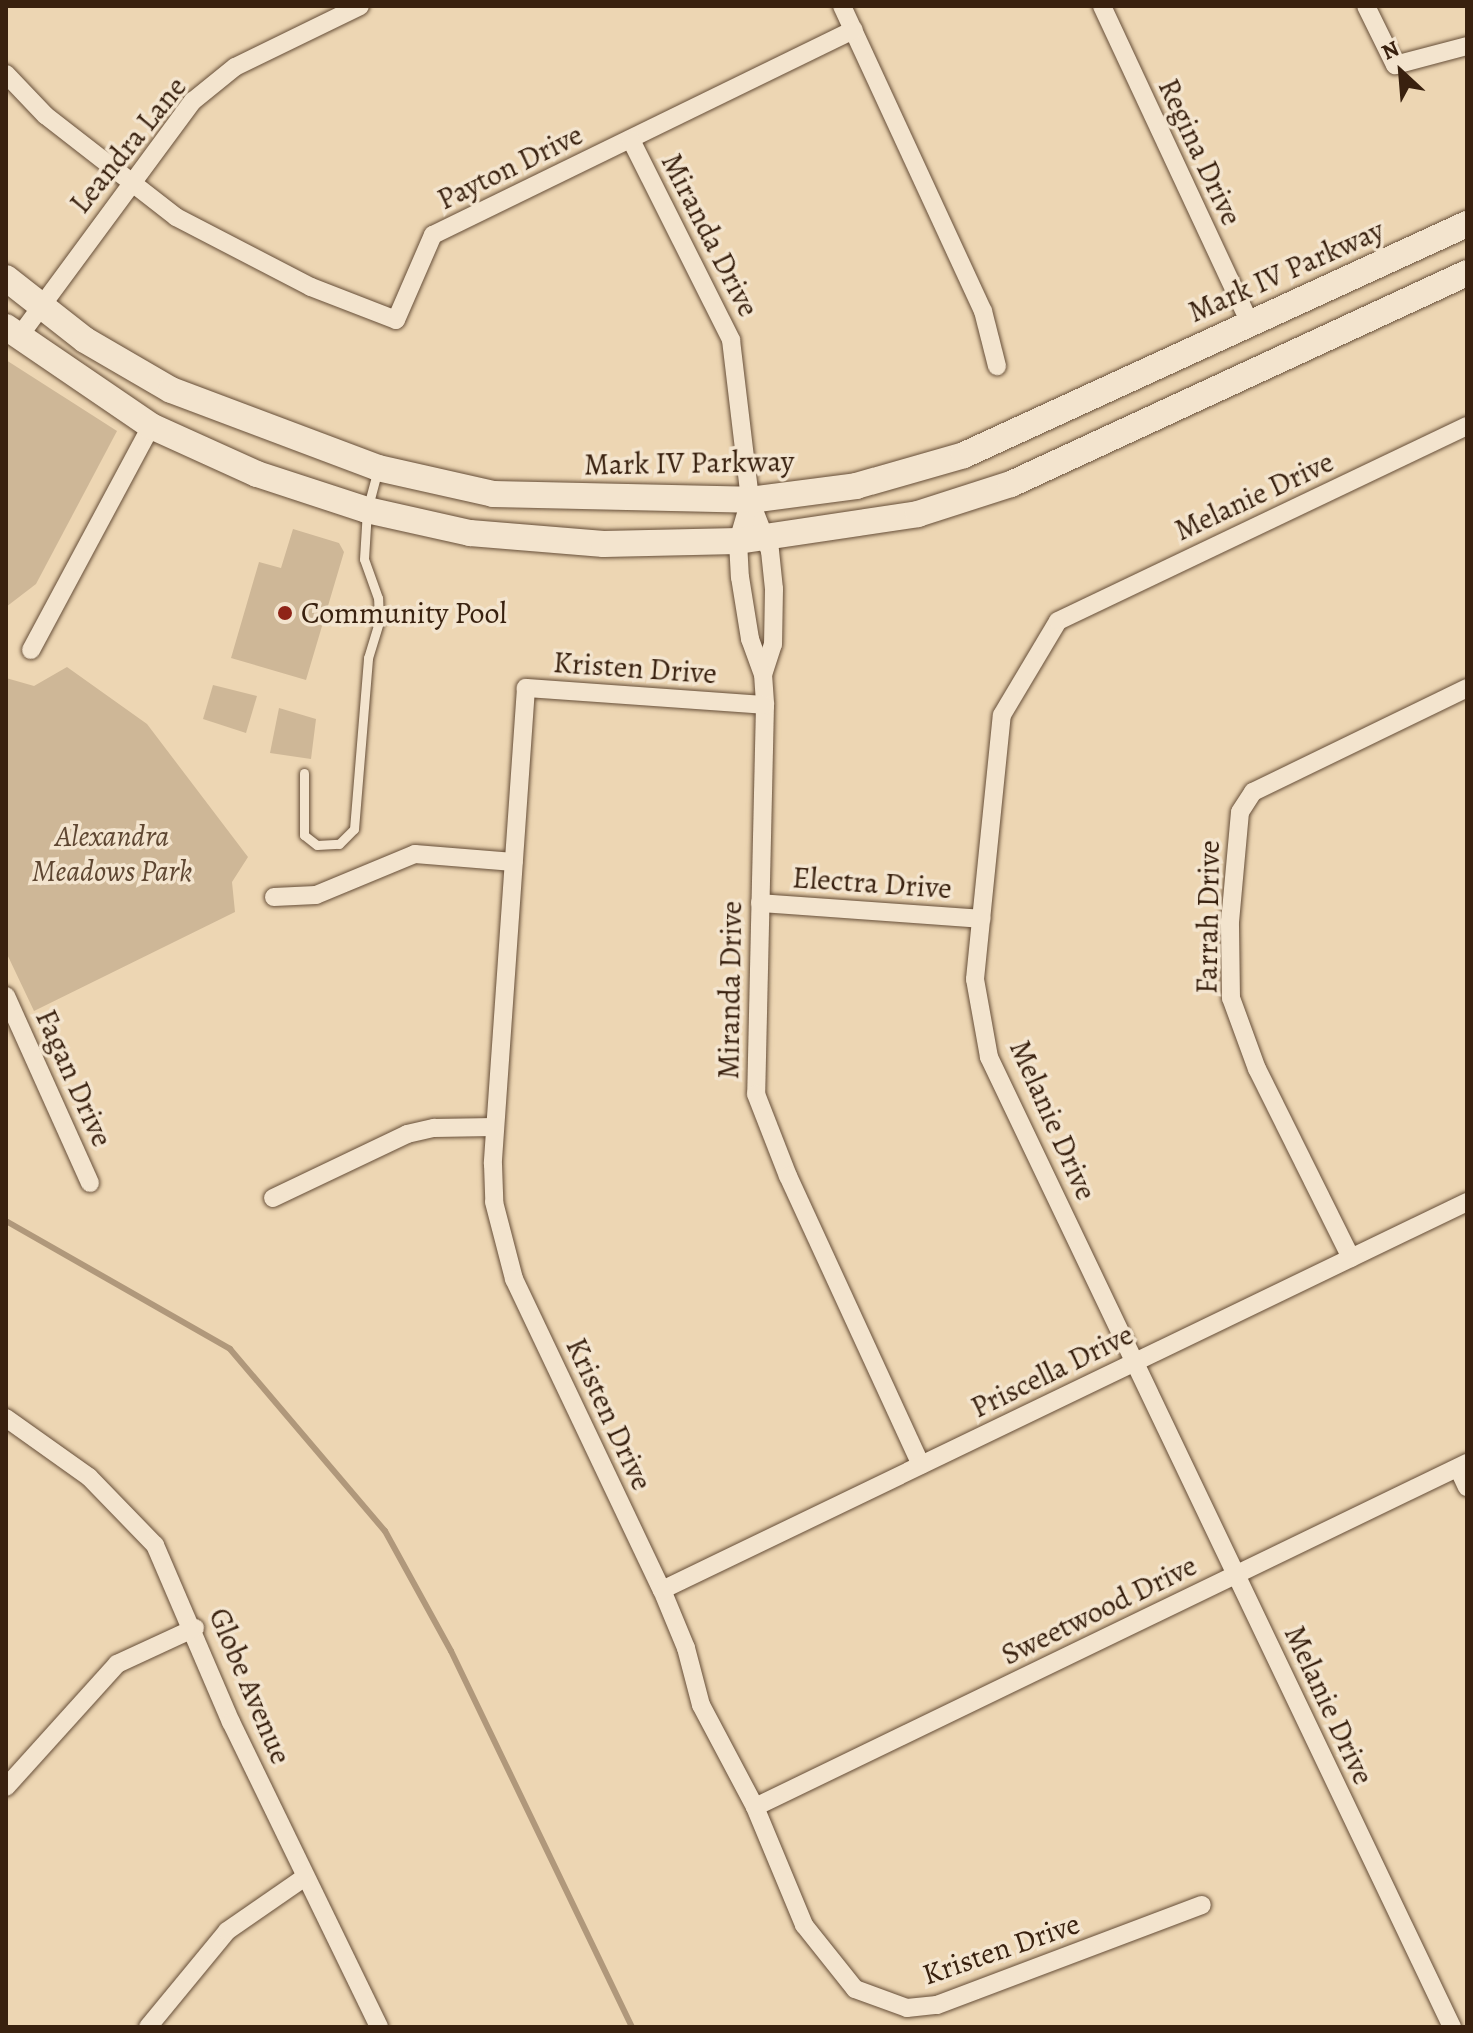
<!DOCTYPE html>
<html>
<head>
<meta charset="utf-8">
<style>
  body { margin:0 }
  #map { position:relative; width:1473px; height:2033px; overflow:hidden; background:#edd6b3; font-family:Alegreya,serif }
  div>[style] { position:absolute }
  .green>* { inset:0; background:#ceb797 }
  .stream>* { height:6px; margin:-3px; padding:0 3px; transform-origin:3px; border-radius:3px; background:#b0987b }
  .roads { filter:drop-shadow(0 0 2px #664e38) drop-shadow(0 0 2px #664e38) }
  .lane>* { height:9px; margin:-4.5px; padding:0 4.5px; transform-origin:4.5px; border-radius:4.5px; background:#f3e4ce }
  .street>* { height:18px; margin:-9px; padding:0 9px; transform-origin:9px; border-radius:9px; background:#f3e4ce }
  .secondary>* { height:26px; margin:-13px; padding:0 13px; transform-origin:13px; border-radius:13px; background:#f3e4ce }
  .dots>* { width:22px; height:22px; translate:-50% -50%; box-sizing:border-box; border:4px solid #f3e4ce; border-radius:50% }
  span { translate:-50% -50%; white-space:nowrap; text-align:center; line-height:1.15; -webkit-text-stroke:7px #f3e4ce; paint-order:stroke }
  .street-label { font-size:30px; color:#39210f }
  .poi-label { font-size:30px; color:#39210f }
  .left { translate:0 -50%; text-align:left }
  .park-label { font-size:30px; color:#5e4631; font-style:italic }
  .frame { position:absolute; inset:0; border:8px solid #39210f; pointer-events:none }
  .north { position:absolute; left:1361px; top:32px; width:80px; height:80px; -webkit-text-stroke:6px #f3e4ce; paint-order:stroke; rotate:334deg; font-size:22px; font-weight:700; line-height:32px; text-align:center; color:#39210f }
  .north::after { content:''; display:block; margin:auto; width:28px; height:36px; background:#39210f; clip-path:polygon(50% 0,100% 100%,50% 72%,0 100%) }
</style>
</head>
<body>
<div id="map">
  <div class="green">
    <div style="clip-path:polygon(6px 360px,117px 431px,36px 584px,6px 607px)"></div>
    <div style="clip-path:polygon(293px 529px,339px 543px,344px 552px,306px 680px,231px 658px,259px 562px,281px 568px)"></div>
    <div style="clip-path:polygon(67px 667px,147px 724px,248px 857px,232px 882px,235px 912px,34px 1011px,6px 952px,6px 678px,34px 686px)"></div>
    <div style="clip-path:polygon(213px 685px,257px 696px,246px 733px,203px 719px)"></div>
    <div style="clip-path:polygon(279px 708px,316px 719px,311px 759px,270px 753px)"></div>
  </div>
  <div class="stream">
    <div style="left:6px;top:1221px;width:258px;rotate:29.7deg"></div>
    <div style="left:230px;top:1349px;width:239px;rotate:49.6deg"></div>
    <div style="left:385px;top:1531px;width:137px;rotate:61.2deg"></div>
    <div style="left:451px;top:1651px;width:417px;rotate:64.3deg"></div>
  </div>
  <div class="roads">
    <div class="lane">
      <div style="left:304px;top:773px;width:62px;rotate:90deg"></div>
      <div style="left:304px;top:835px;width:16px;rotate:38deg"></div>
      <div style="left:317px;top:845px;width:22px;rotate:-3deg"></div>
      <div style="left:339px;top:844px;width:21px;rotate:-45deg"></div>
      <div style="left:354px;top:829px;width:172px;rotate:-85.3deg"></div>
      <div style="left:368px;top:658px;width:37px;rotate:-73deg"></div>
      <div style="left:379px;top:623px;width:25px;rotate:-92deg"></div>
      <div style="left:378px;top:598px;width:41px;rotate:-109.7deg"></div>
      <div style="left:364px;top:559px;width:49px;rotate:-86.5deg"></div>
      <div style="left:367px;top:510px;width:39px;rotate:-75deg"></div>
    </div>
    <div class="street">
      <div style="left:842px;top:6px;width:336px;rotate:65.2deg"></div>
      <div style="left:983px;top:311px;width:57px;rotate:75.7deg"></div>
      <div style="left:1102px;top:6px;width:348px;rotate:65deg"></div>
      <div style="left:1366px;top:6px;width:66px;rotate:63.8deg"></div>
      <div style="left:1395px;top:65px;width:74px;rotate:-14.8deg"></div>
      <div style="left:6px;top:74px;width:57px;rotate:46.4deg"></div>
      <div style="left:45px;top:115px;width:166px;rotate:37.9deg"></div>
      <div style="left:176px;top:217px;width:152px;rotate:27.4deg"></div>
      <div style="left:311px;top:287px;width:91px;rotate:21.2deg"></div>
      <div style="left:396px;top:320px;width:93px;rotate:-66.5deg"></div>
      <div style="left:433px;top:235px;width:468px;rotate:-26deg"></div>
      <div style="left:631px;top:140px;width:224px;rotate:63.4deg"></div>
      <div style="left:731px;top:340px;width:161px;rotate:83.2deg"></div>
      <div style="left:750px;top:500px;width:55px;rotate:68.6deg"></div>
      <div style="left:770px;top:551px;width:38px;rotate:84deg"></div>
      <div style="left:774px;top:589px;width:55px;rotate:91deg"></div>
      <div style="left:773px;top:644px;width:32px;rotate:108deg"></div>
      <div style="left:18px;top:338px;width:295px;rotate:-53.6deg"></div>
      <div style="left:193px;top:101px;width:54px;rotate:-39deg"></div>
      <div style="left:235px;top:67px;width:139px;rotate:-26deg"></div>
      <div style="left:750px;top:500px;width:43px;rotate:106.3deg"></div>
      <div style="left:738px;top:541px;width:36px;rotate:87deg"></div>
      <div style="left:740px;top:577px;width:63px;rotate:80.8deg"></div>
      <div style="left:750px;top:639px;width:37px;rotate:70deg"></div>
      <div style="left:763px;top:674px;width:31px;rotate:86deg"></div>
      <div style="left:765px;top:705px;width:389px;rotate:91.3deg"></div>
      <div style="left:756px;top:1094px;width:88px;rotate:68.7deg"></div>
      <div style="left:788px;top:1176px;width:318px;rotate:65.3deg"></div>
      <div style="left:31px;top:650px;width:254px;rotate:-61.8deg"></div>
      <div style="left:765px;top:705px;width:240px;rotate:-175.9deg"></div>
      <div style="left:526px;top:688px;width:477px;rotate:94deg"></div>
      <div style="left:493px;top:1164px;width:38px;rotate:88deg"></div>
      <div style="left:494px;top:1202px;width:80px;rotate:75.4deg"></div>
      <div style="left:514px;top:1279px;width:344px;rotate:64.6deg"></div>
      <div style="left:662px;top:1590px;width:63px;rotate:67.5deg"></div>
      <div style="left:686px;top:1648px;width:59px;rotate:75.3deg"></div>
      <div style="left:701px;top:1705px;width:115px;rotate:62.1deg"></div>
      <div style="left:755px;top:1807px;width:128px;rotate:67.4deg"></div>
      <div style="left:804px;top:1925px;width:82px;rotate:51.4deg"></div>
      <div style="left:855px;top:1989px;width:55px;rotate:20.1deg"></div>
      <div style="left:907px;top:2008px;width:30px;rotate:-6deg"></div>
      <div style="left:937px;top:2005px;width:283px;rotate:-20.7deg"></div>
      <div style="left:274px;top:897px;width:42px;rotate:-2.7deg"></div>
      <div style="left:316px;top:895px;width:107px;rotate:-22.5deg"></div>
      <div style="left:415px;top:854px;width:99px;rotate:4.6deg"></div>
      <div style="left:760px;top:903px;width:222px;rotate:4.1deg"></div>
      <div style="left:6px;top:996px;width:205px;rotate:65.8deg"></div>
      <div style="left:273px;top:1198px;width:148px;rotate:-25.5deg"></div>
      <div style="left:407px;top:1134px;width:28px;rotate:-13deg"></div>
      <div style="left:434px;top:1128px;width:60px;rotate:-1deg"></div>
      <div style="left:1351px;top:1258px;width:211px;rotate:-116.4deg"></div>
      <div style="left:1257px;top:1069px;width:76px;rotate:-110.1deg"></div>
      <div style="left:1231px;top:998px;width:76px;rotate:-90.8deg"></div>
      <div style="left:1230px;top:922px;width:110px;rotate:-84.8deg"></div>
      <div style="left:1240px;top:812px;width:24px;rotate:-57deg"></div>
      <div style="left:1253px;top:792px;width:238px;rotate:-25.9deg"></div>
      <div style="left:6px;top:1418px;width:102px;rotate:35.4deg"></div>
      <div style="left:89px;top:1477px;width:95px;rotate:45.9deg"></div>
      <div style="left:155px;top:1545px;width:193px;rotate:66.8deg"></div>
      <div style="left:231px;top:1722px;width:339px;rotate:64.1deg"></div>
      <div style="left:1458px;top:1468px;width:21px;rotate:65deg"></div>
      <div style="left:662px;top:1590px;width:894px;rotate:-25.73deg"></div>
      <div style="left:6px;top:1787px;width:166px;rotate:-47.9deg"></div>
      <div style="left:117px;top:1664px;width:86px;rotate:-24.8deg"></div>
      <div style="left:755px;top:1807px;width:791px;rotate:-25.79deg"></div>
      <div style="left:148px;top:2027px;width:124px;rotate:-50.5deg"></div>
      <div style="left:227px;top:1931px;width:95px;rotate:-34.7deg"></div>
      <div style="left:1452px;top:2027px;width:1075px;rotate:-115.52deg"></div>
      <div style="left:989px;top:1057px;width:79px;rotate:-100.2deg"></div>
      <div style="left:975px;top:979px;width:265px;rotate:-84.2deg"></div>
      <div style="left:1002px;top:715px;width:109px;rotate:-59.2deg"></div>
      <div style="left:1058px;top:621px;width:453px;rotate:-25.5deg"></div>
    </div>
    <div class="secondary">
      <div style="left:6px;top:278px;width:100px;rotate:38.1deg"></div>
      <div style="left:85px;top:340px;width:99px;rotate:30.2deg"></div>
      <div style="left:171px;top:390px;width:221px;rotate:20.6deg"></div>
      <div style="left:378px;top:468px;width:118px;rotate:12.7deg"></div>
      <div style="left:493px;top:494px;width:257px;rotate:1.3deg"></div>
      <div style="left:750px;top:500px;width:107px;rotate:-7.5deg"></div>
      <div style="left:856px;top:486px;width:112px;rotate:-16deg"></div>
      <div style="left:964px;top:455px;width:554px;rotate:-24.67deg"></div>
      <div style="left:6px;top:327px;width:176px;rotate:34.3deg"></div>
      <div style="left:151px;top:426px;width:116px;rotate:24.4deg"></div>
      <div style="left:257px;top:474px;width:116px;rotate:18.1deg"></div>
      <div style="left:367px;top:510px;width:106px;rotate:12.6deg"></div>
      <div style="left:470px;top:533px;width:134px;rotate:4.7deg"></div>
      <div style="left:604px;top:544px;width:134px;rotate:-1.3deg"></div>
      <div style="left:738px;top:541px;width:182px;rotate:-8.5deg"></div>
      <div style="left:918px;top:514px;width:98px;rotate:-17.9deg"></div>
      <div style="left:1011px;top:484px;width:502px;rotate:-24.83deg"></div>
    </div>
  </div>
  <div class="dots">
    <div style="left:285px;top:613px;background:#8f2418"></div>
  </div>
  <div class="street-label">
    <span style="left:128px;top:145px;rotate:-51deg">Leandra Lane</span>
    <span style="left:1200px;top:152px;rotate:65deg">Regina Drive</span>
    <span style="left:510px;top:167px;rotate:-26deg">Payton Drive</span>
    <span style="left:710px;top:235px;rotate:63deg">Miranda Drive</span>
    <span style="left:1286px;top:271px;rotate:-24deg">Mark IV Parkway</span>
    <span style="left:689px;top:463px;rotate:-1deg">Mark IV Parkway</span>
    <span style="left:1254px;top:496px;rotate:-25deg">Melanie Drive</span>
    <span style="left:635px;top:668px;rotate:4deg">Kristen Drive</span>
    <span style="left:872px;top:883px;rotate:4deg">Electra Drive</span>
    <span style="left:1208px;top:917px;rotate:-89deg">Farrah Drive</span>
    <span style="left:730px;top:990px;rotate:-89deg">Miranda Drive</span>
    <span style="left:74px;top:1078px;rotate:66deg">Fagan Drive</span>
    <span style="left:1053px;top:1120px;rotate:66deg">Melanie Drive</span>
    <span style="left:1052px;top:1371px;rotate:-26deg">Priscella Drive</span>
    <span style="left:609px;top:1414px;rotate:65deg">Kristen Drive</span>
    <span style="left:1099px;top:1610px;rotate:-26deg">Sweetwood Drive</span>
    <span style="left:250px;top:1686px;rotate:67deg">Globe Avenue</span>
    <span style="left:1329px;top:1705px;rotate:65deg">Melanie Drive</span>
    <span style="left:1001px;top:1949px;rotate:-19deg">Kristen Drive</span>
  </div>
  <div class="poi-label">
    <span class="left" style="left:301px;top:613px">Community Pool</span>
  </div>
  <div class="park-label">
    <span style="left:112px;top:853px">Alexandra<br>Meadows Park</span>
  </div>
  <div class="frame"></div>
  <div class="north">N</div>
</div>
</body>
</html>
